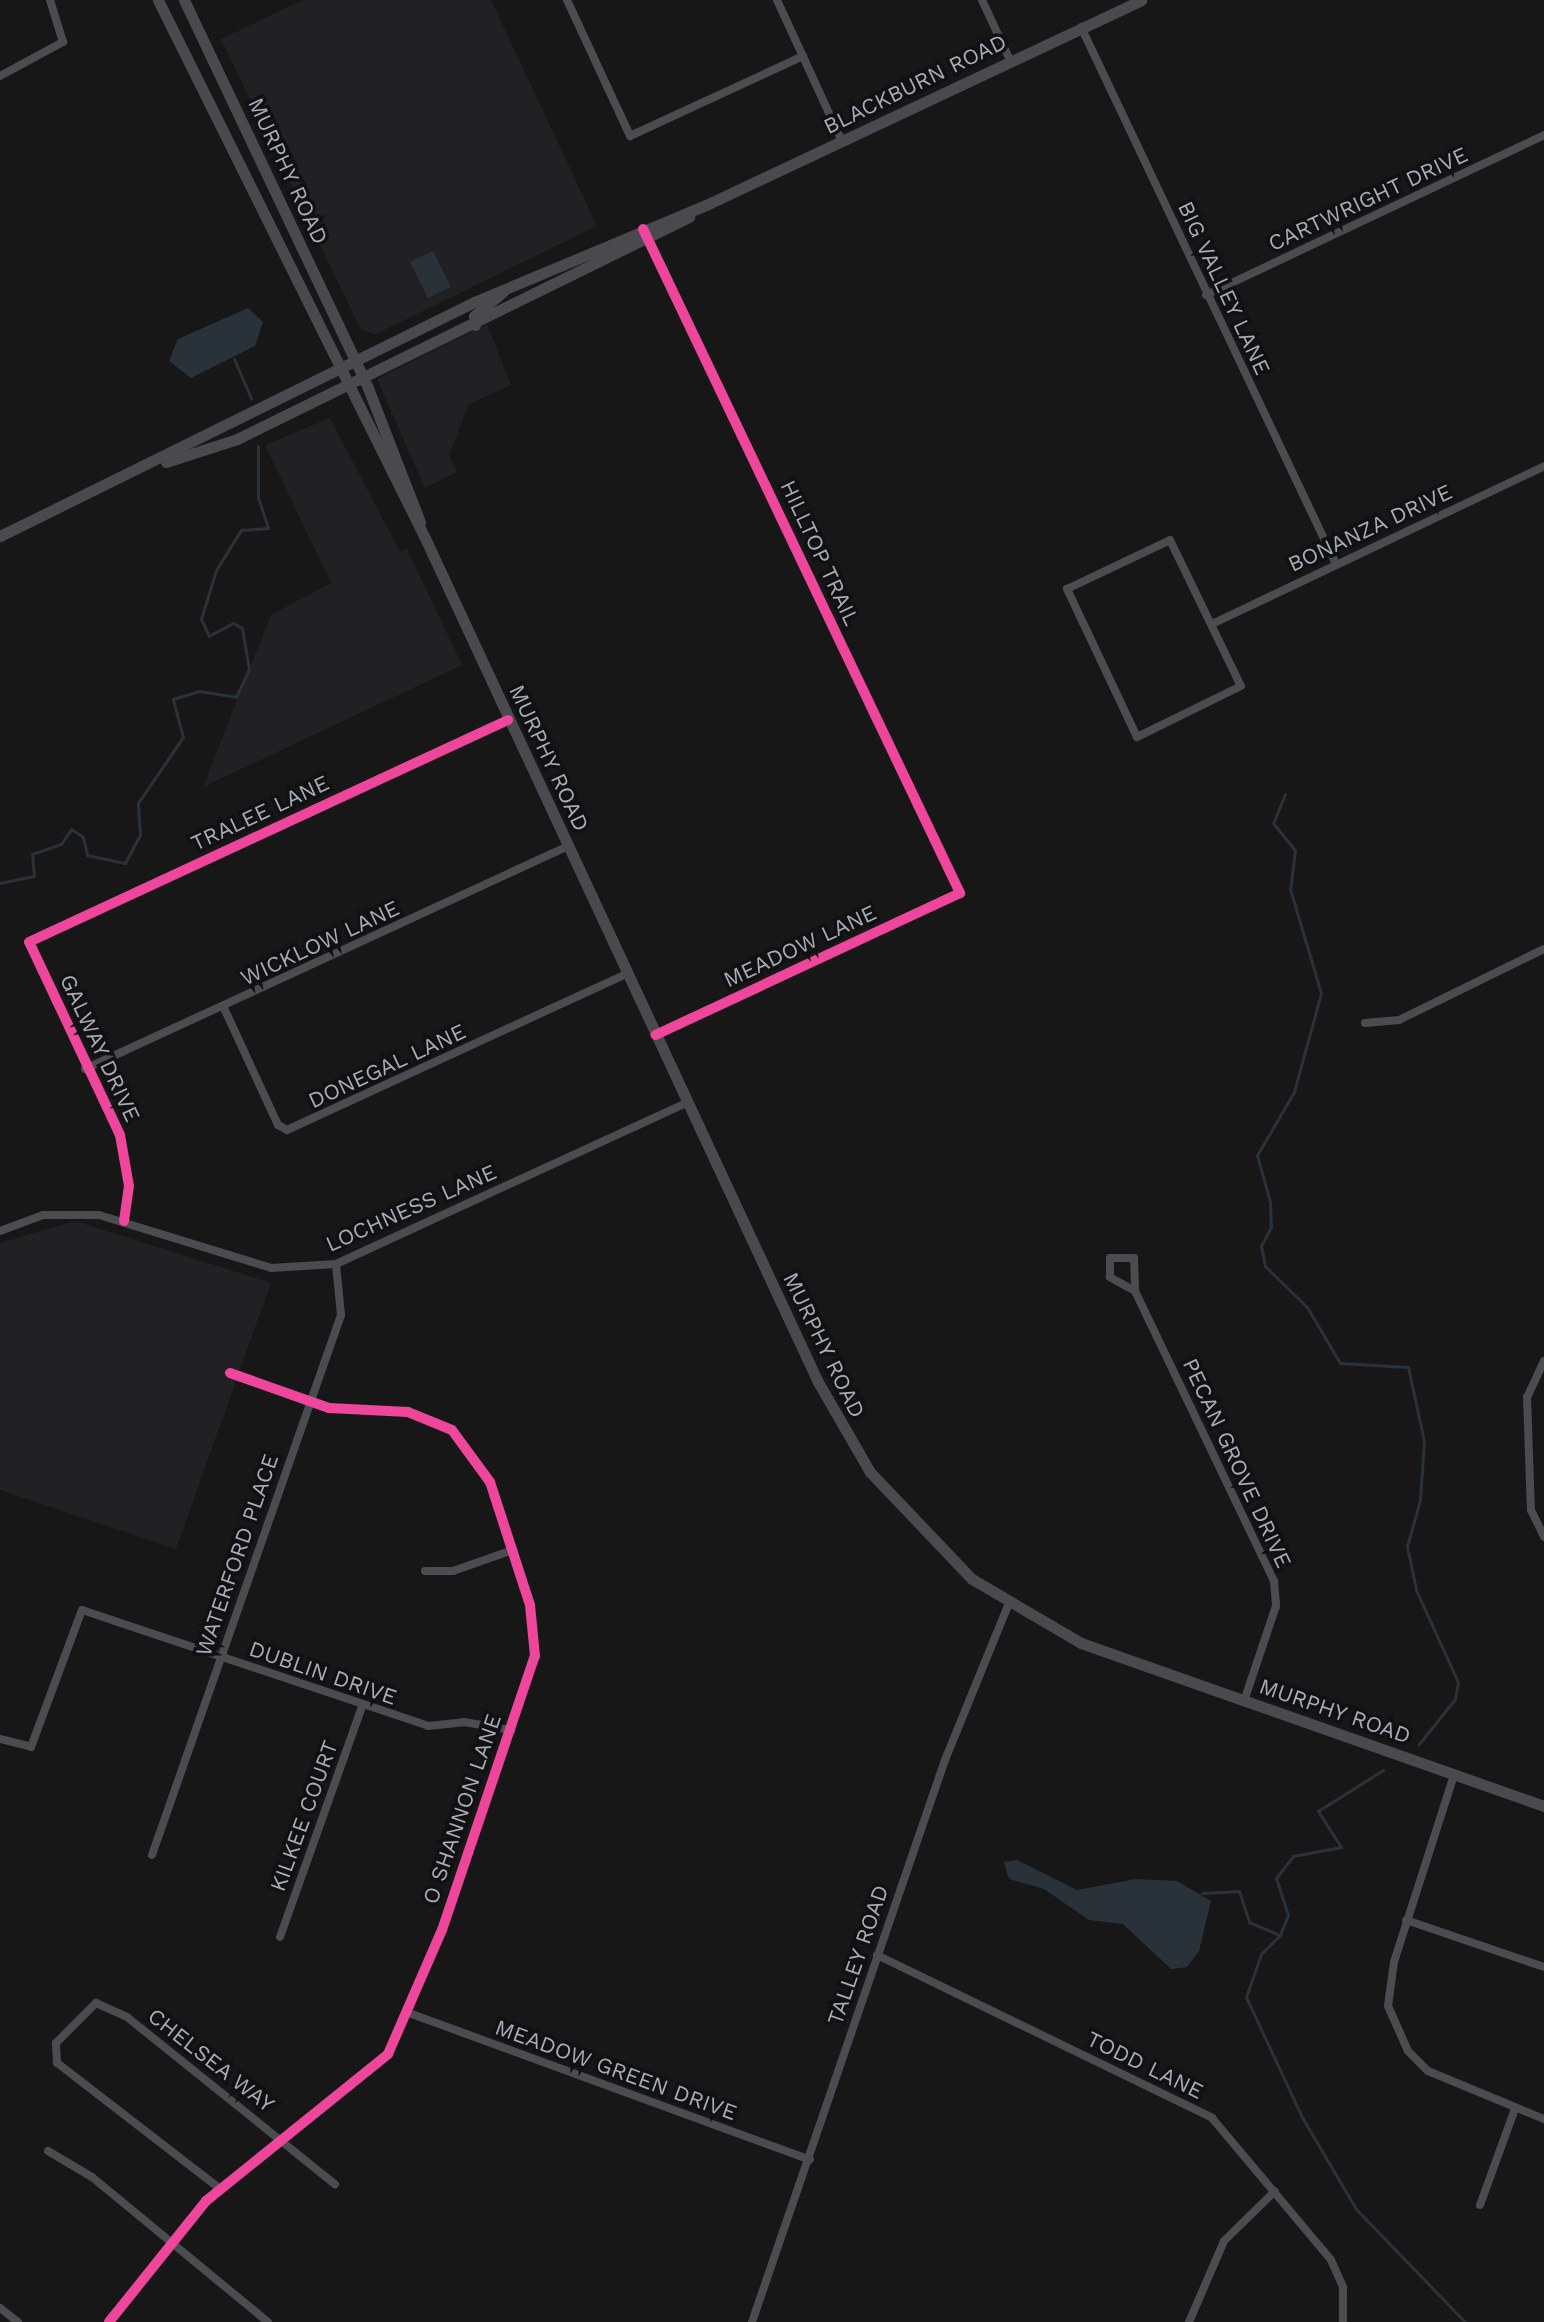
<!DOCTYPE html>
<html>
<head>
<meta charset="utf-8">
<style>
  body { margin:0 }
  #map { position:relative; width:1544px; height:2322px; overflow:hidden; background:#171717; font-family:"Work Sans",sans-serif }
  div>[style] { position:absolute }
  .built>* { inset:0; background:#212123 }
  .water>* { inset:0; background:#2a3239 }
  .stream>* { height:3px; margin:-1.5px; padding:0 1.5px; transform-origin:1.5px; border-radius:1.5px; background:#2a3239 }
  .street>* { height:8px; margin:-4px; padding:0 4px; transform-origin:4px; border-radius:4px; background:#4b4c50 }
  .secondary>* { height:11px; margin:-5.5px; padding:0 5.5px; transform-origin:5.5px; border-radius:5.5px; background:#4a4a4e }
  .cycleway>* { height:10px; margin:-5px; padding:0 5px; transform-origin:5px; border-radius:5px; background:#ed469a }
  span { translate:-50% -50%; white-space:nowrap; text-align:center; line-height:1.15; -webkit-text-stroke:7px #111113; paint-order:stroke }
  .street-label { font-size:22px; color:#a8adb8 }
</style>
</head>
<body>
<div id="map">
  <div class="built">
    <div style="clip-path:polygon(303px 0,491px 0,597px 226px,376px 334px,361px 330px,221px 39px)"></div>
    <div style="clip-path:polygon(487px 324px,511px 385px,469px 404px,449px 455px,457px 472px,425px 488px,377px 379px)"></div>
    <div style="clip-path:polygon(330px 418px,400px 552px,407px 549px,462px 665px,203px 787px,271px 615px,331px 583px,265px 445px)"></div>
    <div style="clip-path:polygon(75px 1221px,271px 1283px,176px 1549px,0 1490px,0 1243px)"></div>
  </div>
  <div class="water">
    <div style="clip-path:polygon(433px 251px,451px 287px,428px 298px,410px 262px)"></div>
    <div style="clip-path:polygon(248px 308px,263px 322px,255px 346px,191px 378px,169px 361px,178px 339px)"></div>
    <div style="clip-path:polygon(1017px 1860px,1077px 1890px,1136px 1879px,1177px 1881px,1211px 1901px,1199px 1951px,1187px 1967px,1171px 1969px,1123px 1924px,1089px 1920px,1044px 1889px,1009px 1879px,1004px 1862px)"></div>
  </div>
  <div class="stream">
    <div style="left:234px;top:359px;width:43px;rotate:66.4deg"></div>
    <div style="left:1285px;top:794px;width:31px;rotate:112deg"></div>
    <div style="left:1273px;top:823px;width:35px;rotate:51deg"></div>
    <div style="left:1295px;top:850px;width:39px;rotate:97deg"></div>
    <div style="left:1290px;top:889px;width:109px;rotate:73.4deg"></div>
    <div style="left:1321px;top:993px;width:103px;rotate:105.3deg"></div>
    <div style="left:1294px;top:1092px;width:73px;rotate:120.4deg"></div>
    <div style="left:1257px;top:1155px;width:49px;rotate:74.5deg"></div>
    <div style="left:1270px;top:1202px;width:25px;rotate:88deg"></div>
    <div style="left:1271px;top:1227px;width:21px;rotate:118deg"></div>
    <div style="left:1261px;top:1246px;width:20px;rotate:79deg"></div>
    <div style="left:1265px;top:1266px;width:59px;rotate:44.3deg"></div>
    <div style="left:1307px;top:1307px;width:65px;rotate:59.5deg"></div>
    <div style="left:1340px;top:1363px;width:68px;rotate:3.4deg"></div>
    <div style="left:1408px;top:1367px;width:76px;rotate:77.8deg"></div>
    <div style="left:1424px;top:1441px;width:59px;rotate:93.9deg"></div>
    <div style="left:1420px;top:1500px;width:48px;rotate:105.8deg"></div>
    <div style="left:1407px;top:1546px;width:45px;rotate:78.4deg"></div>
    <div style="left:1416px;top:1590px;width:101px;rotate:65.5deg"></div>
    <div style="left:1458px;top:1682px;width:17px;rotate:100deg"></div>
    <div style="left:1455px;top:1699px;width:58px;rotate:128.7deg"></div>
    <div style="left:0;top:883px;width:35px;rotate:-12deg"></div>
    <div style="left:34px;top:876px;width:22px;rotate:-95deg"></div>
    <div style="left:32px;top:854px;width:31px;rotate:-19deg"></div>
    <div style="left:61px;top:844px;width:18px;rotate:-56deg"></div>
    <div style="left:71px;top:829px;width:14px;rotate:34deg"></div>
    <div style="left:83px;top:837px;width:18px;rotate:77deg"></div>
    <div style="left:87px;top:855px;width:39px;rotate:12deg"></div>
    <div style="left:125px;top:863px;width:32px;rotate:-62deg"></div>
    <div style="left:140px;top:835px;width:32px;rotate:-94deg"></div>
    <div style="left:138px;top:803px;width:80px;rotate:-55.7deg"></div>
    <div style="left:183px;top:737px;width:39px;rotate:-105deg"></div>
    <div style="left:173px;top:699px;width:27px;rotate:-17deg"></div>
    <div style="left:199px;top:691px;width:37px;rotate:9deg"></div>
    <div style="left:236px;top:697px;width:31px;rotate:-65deg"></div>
    <div style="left:249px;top:669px;width:42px;rotate:-99.7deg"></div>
    <div style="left:242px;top:628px;width:10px;rotate:-151deg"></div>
    <div style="left:233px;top:623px;width:27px;rotate:152deg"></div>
    <div style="left:209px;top:636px;width:19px;rotate:-115deg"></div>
    <div style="left:201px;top:619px;width:51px;rotate:-73deg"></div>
    <div style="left:216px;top:570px;width:47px;rotate:-58deg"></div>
    <div style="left:241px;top:530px;width:27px;rotate:-4deg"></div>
    <div style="left:268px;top:528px;width:32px;rotate:-108deg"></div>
    <div style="left:258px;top:498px;width:52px;rotate:-90deg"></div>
    <div style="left:1202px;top:1893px;width:37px;rotate:-3deg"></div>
    <div style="left:1239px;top:1891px;width:33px;rotate:72deg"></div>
    <div style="left:1249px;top:1922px;width:34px;rotate:23deg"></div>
    <div style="left:1280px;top:1935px;width:22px;rotate:-68deg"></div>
    <div style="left:1288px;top:1915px;width:39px;rotate:-108deg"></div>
    <div style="left:1276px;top:1878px;width:28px;rotate:-52deg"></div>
    <div style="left:1293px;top:1856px;width:49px;rotate:-10.6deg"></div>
    <div style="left:1341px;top:1847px;width:43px;rotate:-122.6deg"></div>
    <div style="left:1318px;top:1811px;width:77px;rotate:-32.2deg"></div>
    <div style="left:1280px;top:1935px;width:27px;rotate:135deg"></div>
    <div style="left:1261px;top:1954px;width:46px;rotate:109.2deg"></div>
    <div style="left:1246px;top:1997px;width:135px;rotate:65deg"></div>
    <div style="left:1303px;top:2119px;width:104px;rotate:59.5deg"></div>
    <div style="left:1356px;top:2209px;width:157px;rotate:46deg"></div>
  </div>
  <div class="street">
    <div style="left:567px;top:0;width:150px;rotate:65.1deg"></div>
    <div style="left:630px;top:136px;width:191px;rotate:-24.8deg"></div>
    <div style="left:777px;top:0;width:155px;rotate:65.3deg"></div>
    <div style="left:982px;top:0;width:66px;rotate:65deg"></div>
    <div style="left:1081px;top:27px;width:594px;rotate:64.6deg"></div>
    <div style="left:0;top:76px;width:72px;rotate:-28.4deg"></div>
    <div style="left:63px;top:42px;width:44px;rotate:-107.2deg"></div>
    <div style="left:646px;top:233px;width:731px;rotate:64.56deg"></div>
    <div style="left:960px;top:893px;width:336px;rotate:155deg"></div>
    <div style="left:1206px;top:295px;width:374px;rotate:-25.3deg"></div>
    <div style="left:1170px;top:540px;width:162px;rotate:64.1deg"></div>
    <div style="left:1241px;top:686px;width:116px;rotate:153.9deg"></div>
    <div style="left:1137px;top:737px;width:164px;rotate:-115.3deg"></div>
    <div style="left:1067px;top:589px;width:114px;rotate:-25.4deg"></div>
    <div style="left:1212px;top:624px;width:368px;rotate:-25.4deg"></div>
    <div style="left:224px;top:1008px;width:129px;rotate:65.2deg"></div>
    <div style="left:278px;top:1125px;width:10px;rotate:29deg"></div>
    <div style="left:287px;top:1130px;width:375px;rotate:-24.7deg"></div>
    <div style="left:1365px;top:1023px;width:34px;rotate:-5deg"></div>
    <div style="left:1399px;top:1020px;width:161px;rotate:-26.1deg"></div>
    <div style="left:85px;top:1069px;width:532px;rotate:-24.78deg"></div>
    <div style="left:124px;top:1221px;width:35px;rotate:-82deg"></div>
    <div style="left:129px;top:1186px;width:52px;rotate:-100deg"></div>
    <div style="left:120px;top:1135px;width:213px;rotate:-115.2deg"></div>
    <div style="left:29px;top:942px;width:528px;rotate:-24.87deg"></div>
    <div style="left:0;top:1231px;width:46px;rotate:-20.4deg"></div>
    <div style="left:43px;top:1215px;width:56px"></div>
    <div style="left:99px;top:1215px;width:180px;rotate:17.1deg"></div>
    <div style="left:271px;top:1268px;width:65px;rotate:-3.5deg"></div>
    <div style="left:336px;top:1264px;width:387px;rotate:-24.7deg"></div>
    <div style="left:1135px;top:1291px;width:29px;rotate:-151deg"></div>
    <div style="left:1110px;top:1277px;width:19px;rotate:-90deg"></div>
    <div style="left:1110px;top:1258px;width:24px"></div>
    <div style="left:1134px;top:1258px;width:33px;rotate:88deg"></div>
    <div style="left:1135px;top:1291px;width:322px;rotate:64.4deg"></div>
    <div style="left:1274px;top:1581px;width:25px;rotate:85deg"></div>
    <div style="left:1276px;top:1606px;width:100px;rotate:108.6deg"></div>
    <div style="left:1544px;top:1361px;width:40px;rotate:115deg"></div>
    <div style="left:1527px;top:1397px;width:113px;rotate:88deg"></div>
    <div style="left:1531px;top:1510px;width:30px;rotate:64deg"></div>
    <div style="left:425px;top:1571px;width:28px"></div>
    <div style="left:453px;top:1571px;width:64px;rotate:-19.3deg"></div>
    <div style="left:0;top:1739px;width:32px;rotate:14deg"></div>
    <div style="left:31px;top:1747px;width:146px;rotate:-69.6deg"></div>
    <div style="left:82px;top:1610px;width:365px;rotate:18.5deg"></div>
    <div style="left:428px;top:1726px;width:36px;rotate:-6deg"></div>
    <div style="left:464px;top:1722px;width:48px;rotate:9.7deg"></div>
    <div style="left:1454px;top:1775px;width:196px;rotate:107.8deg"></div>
    <div style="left:1394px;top:1962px;width:44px;rotate:97.8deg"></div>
    <div style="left:1388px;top:2006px;width:49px;rotate:66deg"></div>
    <div style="left:1408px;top:2051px;width:28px;rotate:45deg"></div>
    <div style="left:1428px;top:2071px;width:126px;rotate:22.5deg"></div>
    <div style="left:152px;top:1855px;width:572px;rotate:-70.71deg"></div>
    <div style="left:341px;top:1315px;width:51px;rotate:-95.6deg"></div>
    <div style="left:1406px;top:1920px;width:146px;rotate:18.8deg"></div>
    <div style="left:280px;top:1937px;width:244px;rotate:-70.4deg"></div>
    <div style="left:877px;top:1955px;width:373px;rotate:25.9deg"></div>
    <div style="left:1212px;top:2118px;width:185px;rotate:50deg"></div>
    <div style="left:1331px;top:2260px;width:30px;rotate:66deg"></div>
    <div style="left:1343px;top:2287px;width:35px;rotate:90deg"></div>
    <div style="left:409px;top:2013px;width:427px;rotate:20.1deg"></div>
    <div style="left:48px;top:2151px;width:51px;rotate:30.6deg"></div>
    <div style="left:92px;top:2177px;width:228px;rotate:39.5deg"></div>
    <div style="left:219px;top:2188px;width:205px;rotate:-142.3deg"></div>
    <div style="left:57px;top:2063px;width:20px;rotate:-93deg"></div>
    <div style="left:56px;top:2043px;width:57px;rotate:-45deg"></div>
    <div style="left:96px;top:2003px;width:34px;rotate:24deg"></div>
    <div style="left:127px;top:2017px;width:267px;rotate:38.8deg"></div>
    <div style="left:1480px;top:2205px;width:102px;rotate:-70deg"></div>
    <div style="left:0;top:2308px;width:23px;rotate:38deg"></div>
    <div style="left:109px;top:2322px;width:155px;rotate:-51.3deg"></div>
    <div style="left:206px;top:2201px;width:234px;rotate:-38.9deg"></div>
    <div style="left:388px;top:2054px;width:135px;rotate:-66.5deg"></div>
    <div style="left:442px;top:1930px;width:289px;rotate:-71.3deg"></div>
    <div style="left:535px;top:1656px;width:51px;rotate:-95.6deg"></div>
    <div style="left:530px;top:1605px;width:129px;rotate:-108deg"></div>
    <div style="left:490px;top:1482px;width:64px;rotate:-126.2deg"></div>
    <div style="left:452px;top:1430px;width:48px;rotate:-157.8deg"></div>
    <div style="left:408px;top:1412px;width:79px;rotate:-177.1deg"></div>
    <div style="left:329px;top:1408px;width:105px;rotate:-160.5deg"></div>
    <div style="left:752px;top:2322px;width:594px;rotate:-71.05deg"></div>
    <div style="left:945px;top:1760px;width:170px;rotate:-67.8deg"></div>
    <div style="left:1189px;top:2322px;width:88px;rotate:-66.6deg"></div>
    <div style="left:1224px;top:2241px;width:71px;rotate:-44.4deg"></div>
  </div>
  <div class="secondary">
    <div style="left:158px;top:0;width:601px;rotate:63.61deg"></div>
    <div style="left:425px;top:538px;width:931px;rotate:65.03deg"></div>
    <div style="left:818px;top:1382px;width:104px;rotate:60deg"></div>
    <div style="left:870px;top:1472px;width:148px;rotate:46.4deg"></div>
    <div style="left:972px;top:1579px;width:126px;rotate:30.4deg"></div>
    <div style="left:1081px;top:1643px;width:491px;rotate:19.4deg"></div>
    <div style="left:184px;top:0;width:429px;rotate:64.6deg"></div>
    <div style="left:368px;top:388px;width:144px;rotate:68.8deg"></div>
    <div style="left:475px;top:325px;width:9px;rotate:-96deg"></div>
    <div style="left:474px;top:316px;width:38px;rotate:-40deg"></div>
    <div style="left:166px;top:462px;width:75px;rotate:-17.9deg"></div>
    <div style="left:237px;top:439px;width:504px;rotate:-26.16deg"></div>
    <div style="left:0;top:536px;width:529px;rotate:-26.27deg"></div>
    <div style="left:474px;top:302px;width:251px;rotate:-22.7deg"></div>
    <div style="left:706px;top:205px;width:481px;rotate:-25.2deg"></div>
  </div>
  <div class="cycleway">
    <div style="left:643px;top:229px;width:736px;rotate:64.48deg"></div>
    <div style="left:960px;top:893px;width:336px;rotate:155deg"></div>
    <div style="left:124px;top:1221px;width:35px;rotate:-82deg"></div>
    <div style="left:129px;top:1186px;width:52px;rotate:-100deg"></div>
    <div style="left:120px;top:1135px;width:213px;rotate:-115.2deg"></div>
    <div style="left:29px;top:942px;width:528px;rotate:-24.87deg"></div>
    <div style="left:109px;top:2322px;width:155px;rotate:-51.3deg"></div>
    <div style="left:206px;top:2201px;width:234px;rotate:-38.9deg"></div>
    <div style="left:388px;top:2054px;width:135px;rotate:-66.5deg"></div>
    <div style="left:442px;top:1930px;width:289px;rotate:-71.3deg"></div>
    <div style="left:535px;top:1656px;width:51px;rotate:-95.6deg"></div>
    <div style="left:530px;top:1605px;width:129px;rotate:-108deg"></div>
    <div style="left:490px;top:1482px;width:64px;rotate:-126.2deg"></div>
    <div style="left:452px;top:1430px;width:48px;rotate:-157.8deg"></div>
    <div style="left:408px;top:1412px;width:79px;rotate:-177.1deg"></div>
    <div style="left:329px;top:1408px;width:105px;rotate:-160.5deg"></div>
  </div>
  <div class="street-label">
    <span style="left:915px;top:84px;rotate:-26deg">BLACKBURN ROAD</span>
    <span style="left:288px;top:171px;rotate:65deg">MURPHY ROAD</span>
    <span style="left:1368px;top:199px;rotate:-25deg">CARTWRIGHT DRIVE</span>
    <span style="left:1224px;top:288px;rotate:65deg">BIG VALLEY LANE</span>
    <span style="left:1370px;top:528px;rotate:-25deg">BONANZA DRIVE</span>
    <span style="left:820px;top:553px;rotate:65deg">HILLTOP TRAIL</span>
    <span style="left:549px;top:758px;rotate:65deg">MURPHY ROAD</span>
    <span style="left:260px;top:813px;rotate:-25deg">TRALEE LANE</span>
    <span style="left:320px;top:943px;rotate:-25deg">WICKLOW LANE</span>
    <span style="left:800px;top:946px;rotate:-25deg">MEADOW LANE</span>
    <span style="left:100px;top:1048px;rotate:65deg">GALWAY DRIVE</span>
    <span style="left:387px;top:1066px;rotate:-25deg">DONEGAL LANE</span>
    <span style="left:411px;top:1208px;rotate:-24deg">LOCHNESS LANE</span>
    <span style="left:824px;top:1345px;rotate:64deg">MURPHY ROAD</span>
    <span style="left:1237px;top:1463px;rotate:65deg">PECAN GROVE DRIVE</span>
    <span style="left:237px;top:1555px;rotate:-71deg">WATERFORD PLACE</span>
    <span style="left:323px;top:1673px;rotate:19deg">DUBLIN DRIVE</span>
    <span style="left:1335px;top:1711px;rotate:19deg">MURPHY ROAD</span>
    <span style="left:462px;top:1809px;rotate:-71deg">O SHANNON LANE</span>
    <span style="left:304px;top:1816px;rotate:-70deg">KILKEE COURT</span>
    <span style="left:858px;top:1955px;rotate:-71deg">TALLEY ROAD</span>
    <span style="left:211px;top:2060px;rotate:38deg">CHELSEA WAY</span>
    <span style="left:1145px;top:2065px;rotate:26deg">TODD LANE</span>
    <span style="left:616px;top:2070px;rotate:20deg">MEADOW GREEN DRIVE</span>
  </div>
</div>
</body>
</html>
